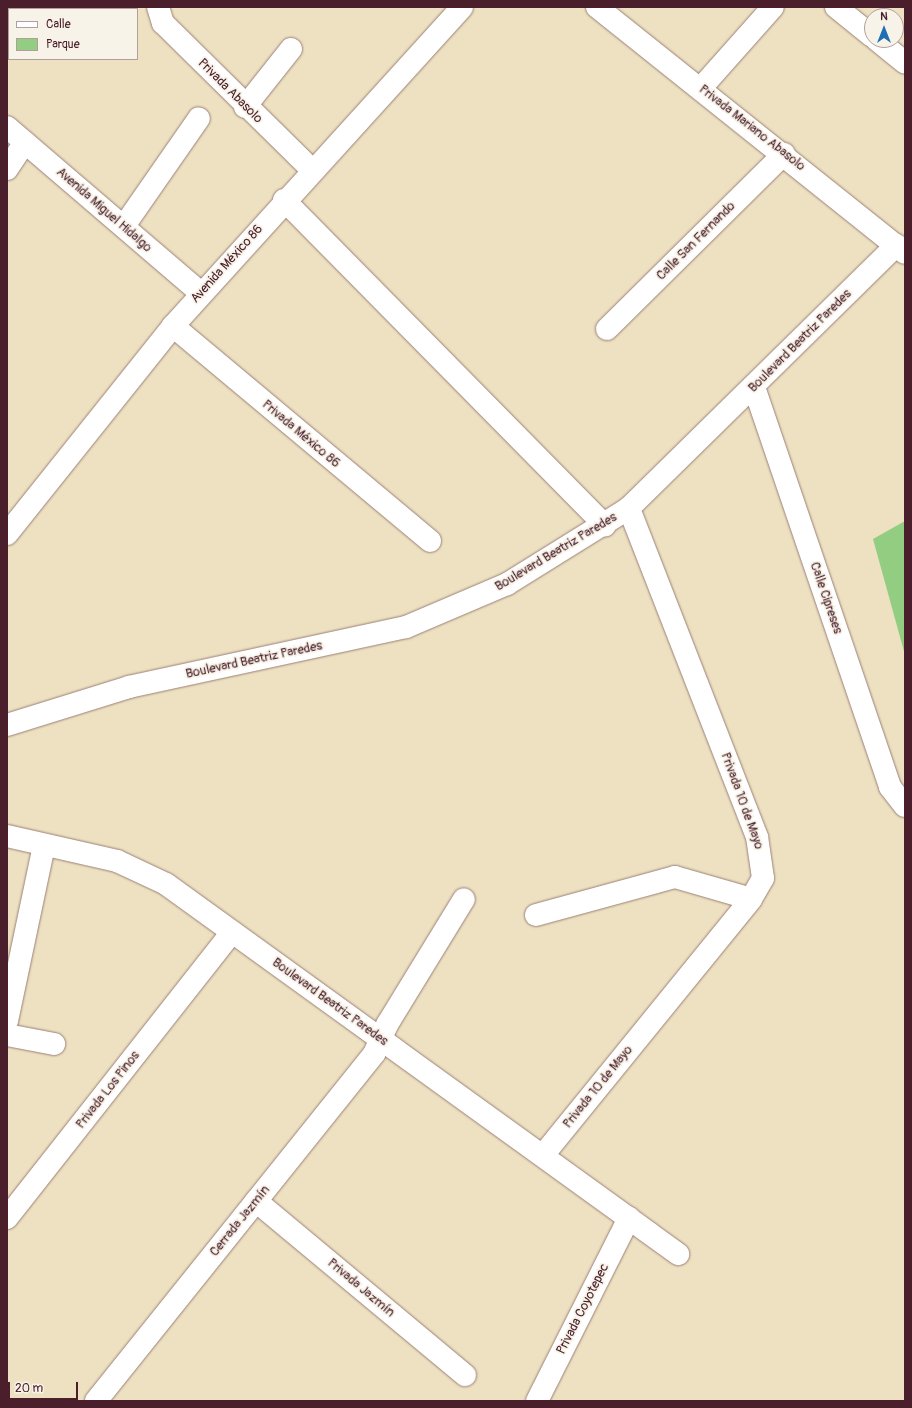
<!DOCTYPE html>
<html>
<head>
<meta charset="utf-8">
<style>
  body { margin:0 }
  #map { position:relative; width:912px; height:1408px; overflow:hidden; background:#ede1c2; font-family:Pangolin,sans-serif }
  div>[style] { position:absolute }
  .green>* { inset:0; background:#92cd81 }
  .roads { filter:drop-shadow(0 0 1px #9c8076) drop-shadow(0 0 1px #9c8076) }
  .street>* { height:22px; margin:-11px; padding:0 11px; transform-origin:11px; border-radius:11px; background:#fff }
  span { translate:-50% -50%; white-space:nowrap; text-align:center; line-height:1.15; -webkit-text-stroke:3.5px #f7f3e8; paint-order:stroke }
  .street-label { font-size:13px; color:#4a1f2b }
  .frame { position:absolute; inset:0; border:8px solid #4a1f2b; pointer-events:none }
  .legend { position:absolute; left:8px; top:8px; width:130px; height:52px; box-sizing:border-box; background:#f7f3e8; border:1px solid #b29e9c; margin:0; padding:5px 7px; list-style:none; font-size:12px; color:#4a1f2b }
  .legend li { display:flex; align-items:center; gap:8px; height:20px }
  .legend b { width:20px; border:1px solid #b29e9c }
  .north { position:absolute; left:864px; top:8px; width:40px; height:40px; box-sizing:border-box; background:#f7f3e8; border:1px solid #b29e9c; border-radius:50%; rotate:0deg; font-size:11px; font-weight:700; line-height:16px; text-align:center; color:#4a1f2b }
  .north::after { content:''; display:block; margin:auto; width:14px; height:18px; background:#1f6fb2; clip-path:polygon(50% 0,100% 100%,50% 72%,0 100%) }
  .scale { position:absolute; left:8px; top:1382px; width:70px; height:18px; box-sizing:border-box; border:2px solid #4a1f2b; border-top:0; padding-left:5px; font-size:12px; line-height:14px; white-space:nowrap; color:#4a1f2b; -webkit-text-stroke:3px #f7f3e8; paint-order:stroke }
</style>
</head>
<body>
<div id="map">
  <div class="green">
    <div style="clip-path:polygon(905px 521px,905px 655px,873px 539px)"></div>
  </div>
  <div class="roads">
    <div class="street">
      <div style="left:158px;top:7px;width:17px;rotate:73deg"></div>
      <div style="left:163px;top:23px;width:209px;rotate:44.6deg"></div>
      <div style="left:597px;top:7px;width:394px;rotate:38.6deg"></div>
      <div style="left:836px;top:7px;width:46px;rotate:38.9deg"></div>
      <div style="left:877px;top:40px;width:36px;rotate:39deg"></div>
      <div style="left:701px;top:88px;width:108px;rotate:-48.4deg"></div>
      <div style="left:245px;top:107px;width:74px;rotate:-51.6deg"></div>
      <div style="left:7px;top:127px;width:255px;rotate:40.6deg"></div>
      <div style="left:7px;top:169px;width:32px;rotate:-56deg"></div>
      <div style="left:284px;top:200px;width:457px;rotate:45.4deg"></div>
      <div style="left:124px;top:226px;width:131px;rotate:-55.2deg"></div>
      <div style="left:173px;top:326px;width:335px;rotate:39.9deg"></div>
      <div style="left:607px;top:329px;width:249px;rotate:-44.7deg"></div>
      <div style="left:754px;top:387px;width:422px;rotate:71.2deg"></div>
      <div style="left:890px;top:787px;width:24px;rotate:52deg"></div>
      <div style="left:7px;top:534px;width:266px;rotate:-51.4deg"></div>
      <div style="left:173px;top:326px;width:430px;rotate:-47.8deg"></div>
      <div style="left:7px;top:725px;width:128px;rotate:-17.3deg"></div>
      <div style="left:129px;top:687px;width:283px;rotate:-12.2deg"></div>
      <div style="left:406px;top:627px;width:110px;rotate:-23.1deg"></div>
      <div style="left:507px;top:584px;width:144px;rotate:-31.9deg"></div>
      <div style="left:629px;top:508px;width:375px;rotate:-44.5deg"></div>
      <div style="left:7px;top:836px;width:113px;rotate:12.8deg"></div>
      <div style="left:117px;top:861px;width:54px;rotate:25.1deg"></div>
      <div style="left:166px;top:884px;width:632px;rotate:35.85deg"></div>
      <div style="left:536px;top:915px;width:144px;rotate:-15.3deg"></div>
      <div style="left:675px;top:877px;width:79px;rotate:16.1deg"></div>
      <div style="left:7px;top:1021px;width:180px;rotate:-78.1deg"></div>
      <div style="left:7px;top:1035px;width:48px;rotate:10.8deg"></div>
      <div style="left:544px;top:1154px;width:328px;rotate:-50.9deg"></div>
      <div style="left:751px;top:899px;width:24px;rotate:-60deg"></div>
      <div style="left:763px;top:878px;width:41px;rotate:-98.3deg"></div>
      <div style="left:757px;top:837px;width:353px;rotate:-111.3deg"></div>
      <div style="left:256px;top:1201px;width:272px;rotate:39.8deg"></div>
      <div style="left:7px;top:1218px;width:364px;rotate:-51.8deg"></div>
      <div style="left:96px;top:1401px;width:445px;rotate:-51.3deg"></div>
      <div style="left:374px;top:1054px;width:34px;rotate:-66deg"></div>
      <div style="left:388px;top:1023px;width:145px;rotate:-58.5deg"></div>
      <div style="left:537px;top:1401px;width:205px;rotate:-63.3deg"></div>
    </div>
  </div>
  <div class="street-label">
    <span style="left:230px;top:91px;rotate:45deg">Privada Abasolo</span>
    <span style="left:752px;top:128px;rotate:38deg">Privada Mariano Abasolo</span>
    <span style="left:104px;top:210px;rotate:41deg">Avenida Miguel Hidalgo</span>
    <span style="left:696px;top:241px;rotate:-45deg">Calle San Fernando</span>
    <span style="left:227px;top:264px;rotate:-48deg">Avenida México 86</span>
    <span style="left:800px;top:341px;rotate:-45deg">Boulevard Beatriz Paredes</span>
    <span style="left:301px;top:434px;rotate:40deg">Privada México 86</span>
    <span style="left:556px;top:552px;rotate:-31deg">Boulevard Beatriz Paredes</span>
    <span style="left:826px;top:598px;rotate:71deg">Calle Cipreses</span>
    <span style="left:254px;top:660px;rotate:-12deg">Boulevard Beatriz Paredes</span>
    <span style="left:742px;top:801px;rotate:70deg">Privada 10 de Mayo</span>
    <span style="left:330px;top:1002px;rotate:36deg">Boulevard Beatriz Paredes</span>
    <span style="left:598px;top:1087px;rotate:-51deg">Privada 10 de Mayo</span>
    <span style="left:108px;top:1090px;rotate:-52deg">Privada Los Pinos</span>
    <span style="left:240px;top:1221px;rotate:-51deg">Cerrada Jazmín</span>
    <span style="left:361px;top:1288px;rotate:40deg">Privada Jazmín</span>
    <span style="left:583px;top:1309px;rotate:-63deg">Privada Coyotepec</span>
  </div>
  <div class="frame"></div>
  <ul class="legend">
  <li><b style="height:5px;background:#fff"></b>Calle</li>
  <li><b style="height:11px;background:#92cd81"></b>Parque</li>
  </ul>
  <div class="north">N</div>
  <div class="scale">20 m</div>
</div>
</body>
</html>
